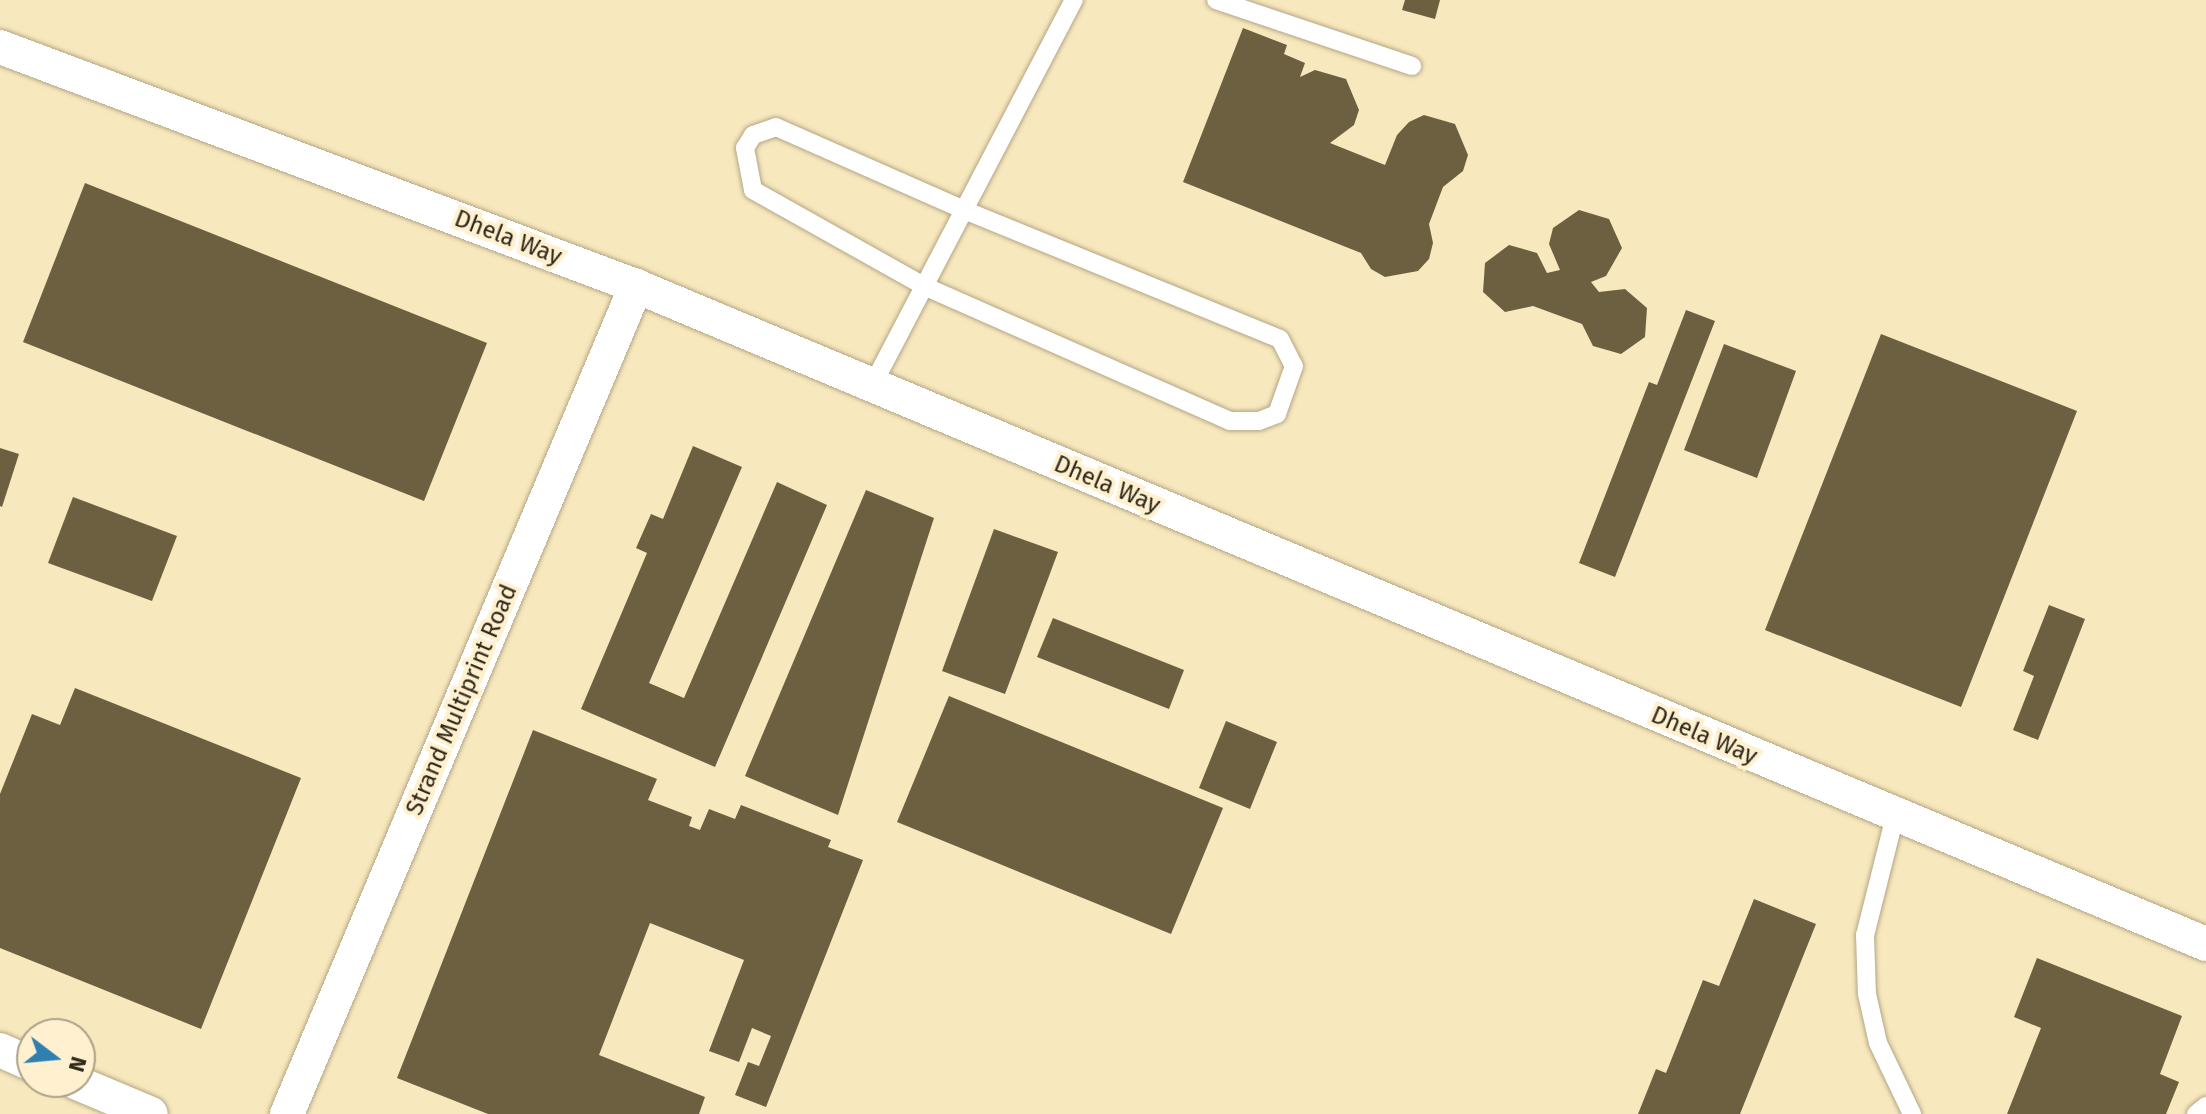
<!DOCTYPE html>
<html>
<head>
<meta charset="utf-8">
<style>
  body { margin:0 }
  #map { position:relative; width:2206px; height:1114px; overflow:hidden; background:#fff1cf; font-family:"Fira Sans",sans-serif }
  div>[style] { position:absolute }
  .built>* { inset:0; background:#f8e8bd }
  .building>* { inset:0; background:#6c6041 }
  .roads { filter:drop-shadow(0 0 2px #b3a685) drop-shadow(0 0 2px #b3a685) }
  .service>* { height:18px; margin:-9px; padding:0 9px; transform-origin:9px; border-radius:9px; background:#fff }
  .minor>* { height:34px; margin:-17px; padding:0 17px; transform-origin:17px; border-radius:17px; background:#fff }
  span { translate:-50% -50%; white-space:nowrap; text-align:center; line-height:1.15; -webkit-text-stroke:8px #fff1cf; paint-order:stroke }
  .street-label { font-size:24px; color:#2e281b }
  .north { position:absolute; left:16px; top:1018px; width:80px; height:80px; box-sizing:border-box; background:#fff1cf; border:2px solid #aba187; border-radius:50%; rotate:106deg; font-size:22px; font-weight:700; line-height:32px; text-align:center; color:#2e281b }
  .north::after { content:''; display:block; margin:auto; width:28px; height:36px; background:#2f80b1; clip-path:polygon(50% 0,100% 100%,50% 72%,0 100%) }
</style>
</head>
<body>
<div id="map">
  <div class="built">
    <div style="clip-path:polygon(evenodd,0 0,2206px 0,2206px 1114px,0 1114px,0 0,32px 1034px,80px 1034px,80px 1082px,32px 1082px,32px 1034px)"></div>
  </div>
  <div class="building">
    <div style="clip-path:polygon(1405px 0,1440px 0,1435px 19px,1402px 10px)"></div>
    <div style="clip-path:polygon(1243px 28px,1287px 45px,1284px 54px,1305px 63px,1300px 77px,1315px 70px,1346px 79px,1359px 110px,1354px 125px,1330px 143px,1385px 165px,1397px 135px,1409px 122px,1424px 115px,1455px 124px,1468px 155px,1463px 171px,1443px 187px,1429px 224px,1433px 243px,1429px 259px,1418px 271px,1385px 277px,1371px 269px,1361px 253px,1183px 182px)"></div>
    <div style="clip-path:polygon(85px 183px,487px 343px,424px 501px,23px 342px)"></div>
    <div style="clip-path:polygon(1579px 210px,1609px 219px,1622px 248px,1606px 276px,1591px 282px,1599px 292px,1625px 289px,1647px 308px,1645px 337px,1621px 354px,1593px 346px,1582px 324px,1533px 306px,1505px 312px,1483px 292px,1485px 263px,1509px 245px,1537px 253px,1547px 273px,1560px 270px,1549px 244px,1553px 228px)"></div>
    <div style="clip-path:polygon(1686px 310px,1715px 321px,1615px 577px,1579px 563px,1649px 382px,1657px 385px)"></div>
    <div style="clip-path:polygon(1881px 334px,2077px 411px,1961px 707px,1765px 630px)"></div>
    <div style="clip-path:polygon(1724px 344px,1796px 371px,1757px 478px,1684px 450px)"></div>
    <div style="clip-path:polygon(693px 446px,742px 467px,649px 683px,684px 698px,777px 482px,827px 505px,715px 767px,581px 709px,647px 553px,636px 548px,651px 514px,663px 519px)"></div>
    <div style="clip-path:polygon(0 448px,19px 454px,2px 507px,0 506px)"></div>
    <div style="clip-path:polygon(866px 490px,934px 518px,838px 815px,745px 776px)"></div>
    <div style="clip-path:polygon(73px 497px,177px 536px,152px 601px,48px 563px)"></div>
    <div style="clip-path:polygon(994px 529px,1058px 552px,1005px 694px,942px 671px)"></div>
    <div style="clip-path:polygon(2049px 605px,2085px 619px,2038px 740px,2013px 730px,2034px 676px,2023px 671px)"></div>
    <div style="clip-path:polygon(1053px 618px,1184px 670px,1169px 709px,1037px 657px)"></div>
    <div style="clip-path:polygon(75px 688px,301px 778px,201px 1029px,0 948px,0 794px,32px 714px,60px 725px)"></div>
    <div style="clip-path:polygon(949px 696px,1223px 808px,1171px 934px,897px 822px)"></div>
    <div style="clip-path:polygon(1226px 721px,1277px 742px,1250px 809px,1199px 788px)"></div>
    <div style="clip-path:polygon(533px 730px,657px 779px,648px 800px,692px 817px,689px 826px,700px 830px,709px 809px,735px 819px,741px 805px,831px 840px,828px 847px,863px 860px,766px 1107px,735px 1095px,748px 1062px,759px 1066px,771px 1036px,752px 1028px,739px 1062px,709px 1051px,744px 960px,650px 923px,599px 1055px,705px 1097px,699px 1114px,488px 1114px,397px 1078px)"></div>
    <div style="clip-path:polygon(1754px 899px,1816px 924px,1740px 1114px,1638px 1114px,1656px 1069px,1666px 1073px,1703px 980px,1719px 986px)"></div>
    <div style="clip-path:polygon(2037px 958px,2182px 1016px,2160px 1074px,2179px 1082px,2166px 1114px,2007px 1114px,2041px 1028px,2014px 1017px)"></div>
  </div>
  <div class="roads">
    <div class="service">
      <div style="left:1216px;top:0;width:207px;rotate:18.6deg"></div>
      <div style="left:776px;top:127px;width:206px;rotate:23.8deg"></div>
      <div style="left:964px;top:210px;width:341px;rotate:22.2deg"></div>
      <div style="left:1280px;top:339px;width:30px;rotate:63deg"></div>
      <div style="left:1294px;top:366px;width:51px;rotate:109.5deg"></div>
      <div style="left:1277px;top:414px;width:19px;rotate:159deg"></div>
      <div style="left:1259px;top:421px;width:29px;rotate:180deg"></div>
      <div style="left:1230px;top:421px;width:334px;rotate:-156.2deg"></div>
      <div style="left:924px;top:286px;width:196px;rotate:-150.7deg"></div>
      <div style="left:753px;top:190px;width:43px;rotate:-100.8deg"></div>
      <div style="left:745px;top:148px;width:15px;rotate:-58deg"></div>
      <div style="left:753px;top:135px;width:24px;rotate:-19deg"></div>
      <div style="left:872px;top:386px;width:436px;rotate:-62.4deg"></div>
      <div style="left:1895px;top:816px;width:123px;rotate:104.1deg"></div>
      <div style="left:1865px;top:935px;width:59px;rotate:88.1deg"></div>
      <div style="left:1867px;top:994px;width:50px;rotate:77.3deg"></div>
      <div style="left:1878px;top:1043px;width:79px;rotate:64.4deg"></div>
      <div style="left:2196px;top:1114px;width:13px;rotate:-39deg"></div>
    </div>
    <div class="minor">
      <div style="left:0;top:47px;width:679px;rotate:20.6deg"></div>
      <div style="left:636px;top:286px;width:1702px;rotate:22.74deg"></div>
      <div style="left:0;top:1050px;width:35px;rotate:24deg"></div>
      <div style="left:75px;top:1082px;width:82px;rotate:22.8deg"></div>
      <div style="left:287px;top:1114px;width:899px;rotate:-67.14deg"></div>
    </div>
  </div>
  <div class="street-label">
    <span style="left:508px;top:238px;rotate:21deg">Dhela Way</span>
    <span style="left:1107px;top:485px;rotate:23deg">Dhela Way</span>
    <span style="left:462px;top:700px;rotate:-67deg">Strand Multiprint Road</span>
    <span style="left:1704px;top:736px;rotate:23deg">Dhela Way</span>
  </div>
  <div class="north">N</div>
</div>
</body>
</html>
